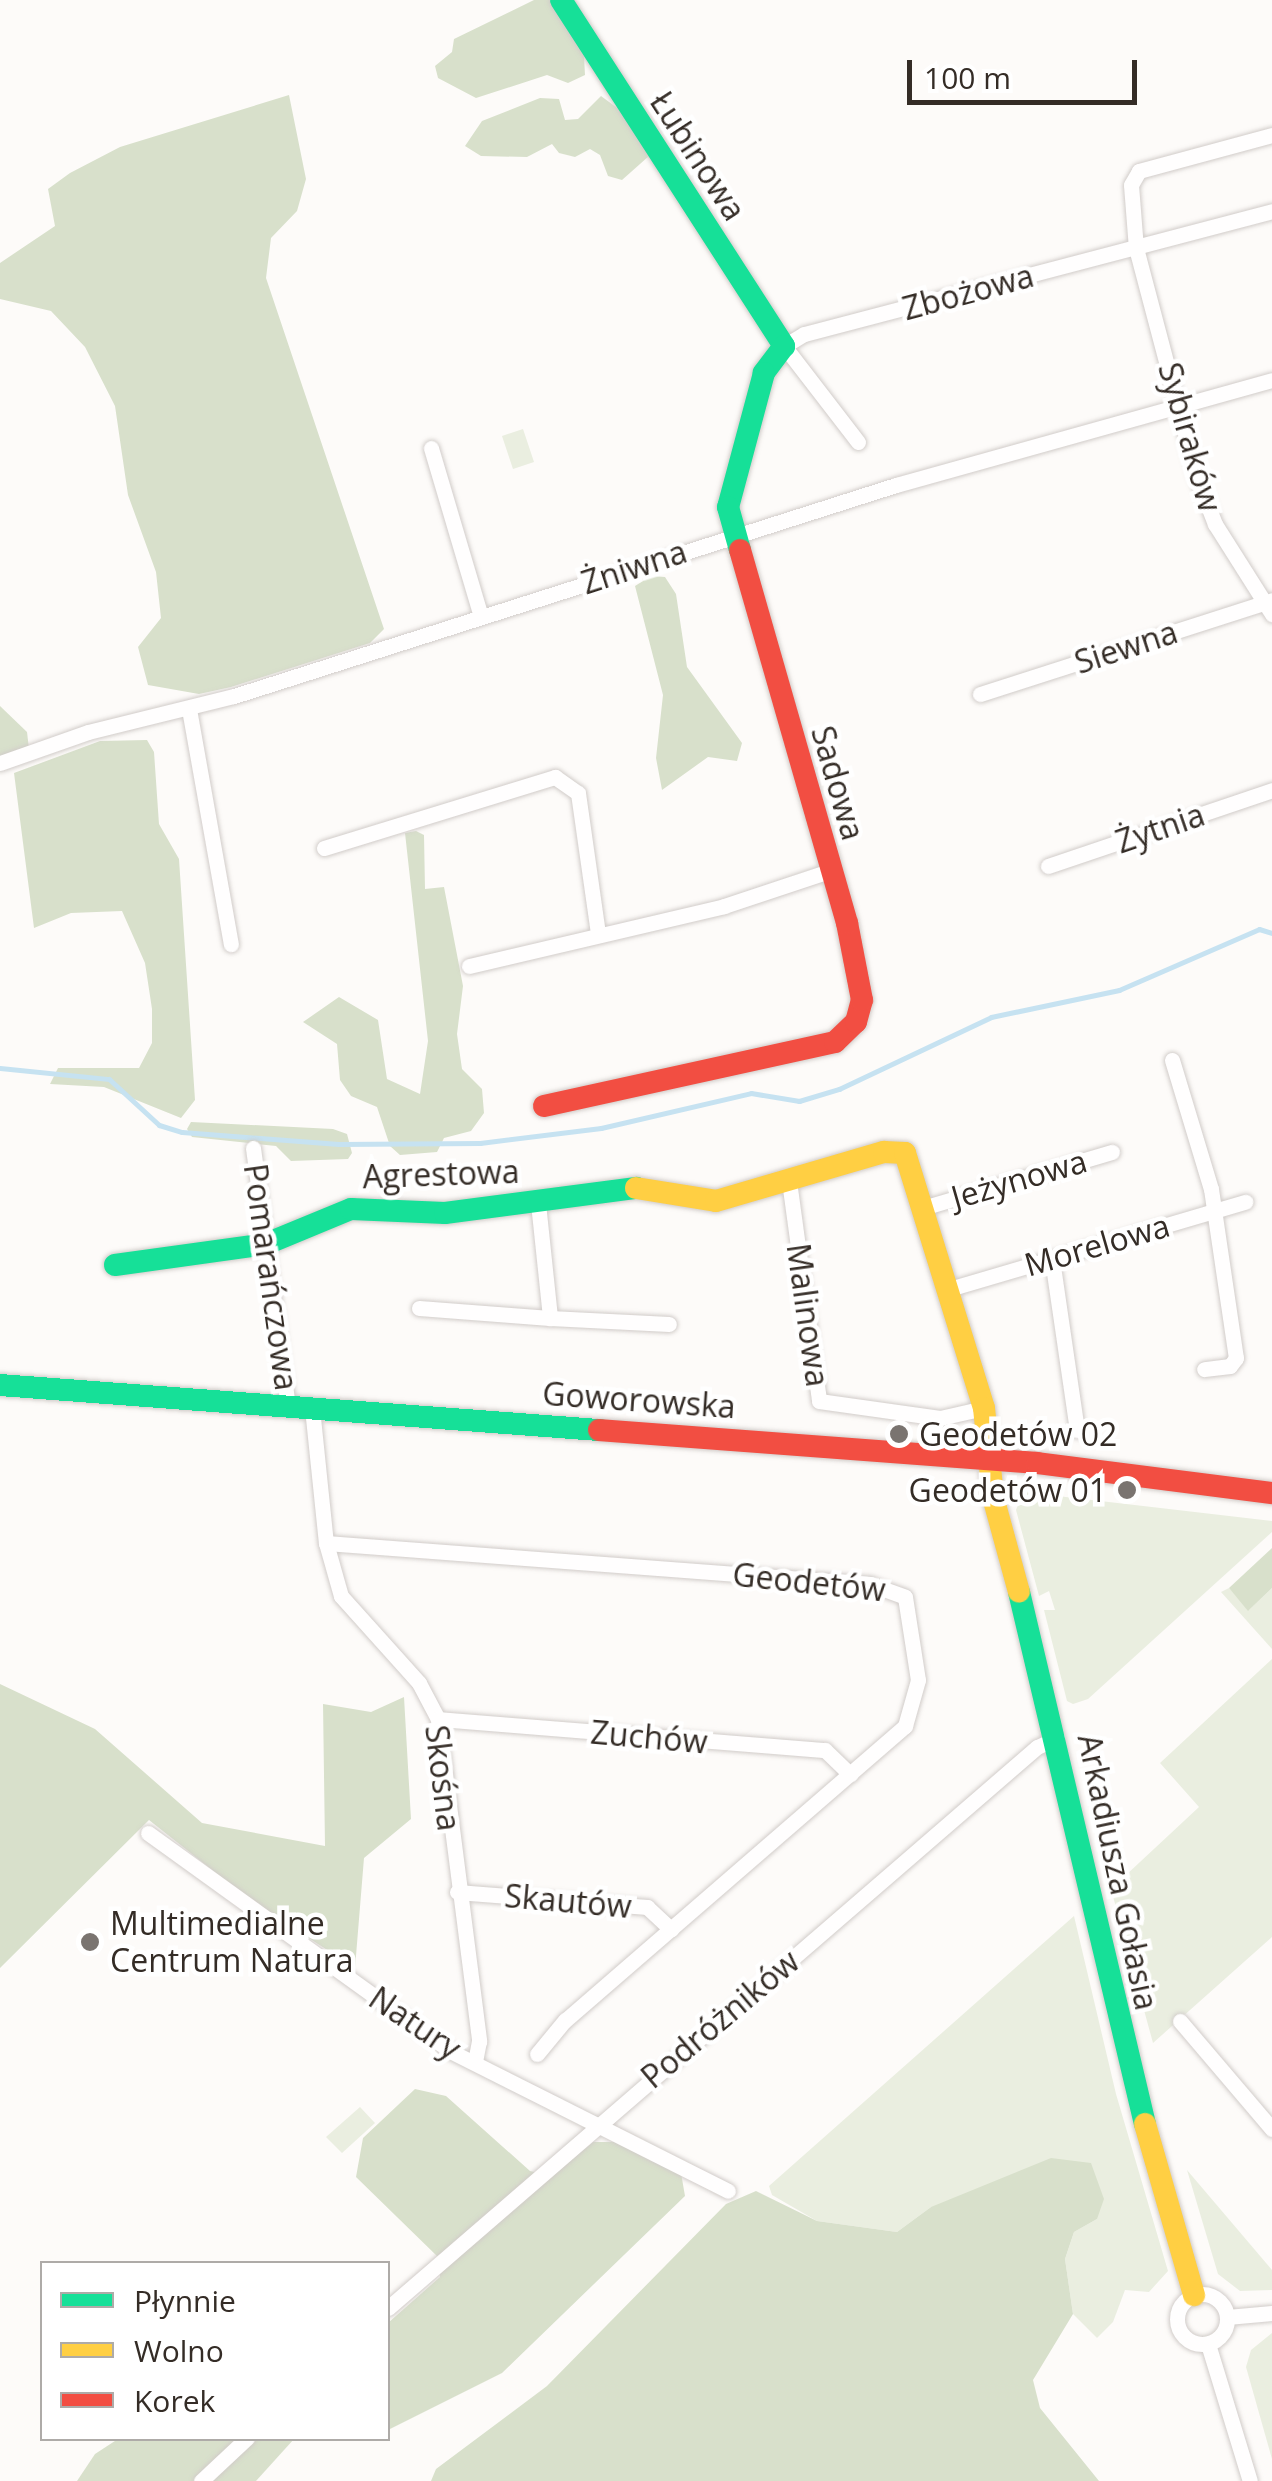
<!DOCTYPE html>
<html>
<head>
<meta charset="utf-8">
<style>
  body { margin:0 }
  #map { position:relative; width:1272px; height:2481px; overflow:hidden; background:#fdfbf9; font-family:"Open Sans",sans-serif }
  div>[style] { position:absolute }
  .green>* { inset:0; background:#eaeee0 }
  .forest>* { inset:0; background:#d8e0cb }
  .stream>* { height:5px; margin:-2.5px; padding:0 2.5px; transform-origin:2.5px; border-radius:2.5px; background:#c6e2f1 }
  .roads { filter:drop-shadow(0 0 2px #d1ccc9) drop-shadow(0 0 2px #d1ccc9) }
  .street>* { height:15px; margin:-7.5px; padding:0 7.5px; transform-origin:7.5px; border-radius:7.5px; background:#fffefe }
  .street>.ring { margin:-7.5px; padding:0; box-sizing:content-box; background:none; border:15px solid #fffefe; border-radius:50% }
  .fast>* { height:22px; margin:-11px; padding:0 11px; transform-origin:11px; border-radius:11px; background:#16e098 }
  .slow>* { height:22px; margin:-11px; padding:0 11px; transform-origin:11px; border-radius:11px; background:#ffcf43 }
  .jam>* { height:22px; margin:-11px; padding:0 11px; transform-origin:11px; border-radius:11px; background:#f24e42 }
  .dots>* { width:28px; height:28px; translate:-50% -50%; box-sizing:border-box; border:5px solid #fff; border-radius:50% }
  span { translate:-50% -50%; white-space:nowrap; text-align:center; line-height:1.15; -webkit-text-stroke:9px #fff; paint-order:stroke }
  .street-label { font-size:32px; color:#342c26 }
  .poi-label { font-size:32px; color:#342c26 }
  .left { translate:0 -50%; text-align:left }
  .right { translate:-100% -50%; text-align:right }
  .legend { position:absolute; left:40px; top:2261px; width:350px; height:180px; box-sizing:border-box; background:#fff; border:2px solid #aeaba8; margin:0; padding:12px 18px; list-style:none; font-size:30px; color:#342c26 }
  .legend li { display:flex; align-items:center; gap:20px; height:50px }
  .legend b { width:50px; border:2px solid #aeaba8 }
  .scale { position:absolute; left:907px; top:60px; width:230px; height:45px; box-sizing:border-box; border:5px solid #342c26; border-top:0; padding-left:12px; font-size:30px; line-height:35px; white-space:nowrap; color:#342c26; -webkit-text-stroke:8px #fff; paint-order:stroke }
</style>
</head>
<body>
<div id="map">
  <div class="green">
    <div style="clip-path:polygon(523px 429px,534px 462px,513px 469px,502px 436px)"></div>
    <div style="clip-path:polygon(1023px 1492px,1272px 1521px,1272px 1532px,1088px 1699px,1073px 1704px,1067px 1701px,1044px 1610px,1055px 1610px,1049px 1591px,1039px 1596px,1016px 1510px)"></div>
    <div style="clip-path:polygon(1229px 1588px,1249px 1610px,1272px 1588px,1272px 1649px,1221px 1592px)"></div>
    <div style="clip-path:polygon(1272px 1659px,1272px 1937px,1153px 2043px,1111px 1889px,1199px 1807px,1160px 1763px)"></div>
    <div style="clip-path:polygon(1074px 1916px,1116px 2094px,1168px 2271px,1149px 2292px,1125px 2290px,1113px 2322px,1097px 2338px,1073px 2314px,1065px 2259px,1074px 2232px,1097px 2219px,931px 2207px,897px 2232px,817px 2221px,772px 2195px,769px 2186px)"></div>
    <div style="clip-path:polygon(360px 2107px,375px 2123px,342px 2153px,326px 2137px)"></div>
    <div style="clip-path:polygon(1187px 2170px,1272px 2270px,1272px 2290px,1240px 2291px,1218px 2274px)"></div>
    <div style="clip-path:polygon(1272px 2333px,1272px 2459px,1246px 2367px,1251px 2350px)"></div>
  </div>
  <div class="forest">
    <div style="clip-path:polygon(534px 0,550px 0,584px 56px,585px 75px,568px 83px,547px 75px,476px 98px,438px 78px,435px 66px,452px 52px,454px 39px)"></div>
    <div style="clip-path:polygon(289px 95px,306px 179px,297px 211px,271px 238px,266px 278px,384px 629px,370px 643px,231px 687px,199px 694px,148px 685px,138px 647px,161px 618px,156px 572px,128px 495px,115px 406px,85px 347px,51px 311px,0 299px,0 263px,55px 226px,48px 189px,70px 173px,120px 147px)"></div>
    <div style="clip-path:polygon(601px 96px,624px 113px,649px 156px,622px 180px,608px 176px,600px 155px,590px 149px,575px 157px,559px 153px,552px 144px,527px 157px,481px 156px,465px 146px,482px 121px,540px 98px,559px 99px,565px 120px,578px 119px)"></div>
    <div style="clip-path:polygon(651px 576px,665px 577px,676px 594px,687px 667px,742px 743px,737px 761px,708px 757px,662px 790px,656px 758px,663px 695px,635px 586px)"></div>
    <div style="clip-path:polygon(0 706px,27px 732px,29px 749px,0 759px)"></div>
    <div style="clip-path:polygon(147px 740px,154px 752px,159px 824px,179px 859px,195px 1100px,181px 1118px,104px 1087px,50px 1084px,58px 1068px,139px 1068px,152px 1043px,152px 1009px,145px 963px,122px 911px,71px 913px,34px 928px,14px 773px,100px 741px)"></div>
    <div style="clip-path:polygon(416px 831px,424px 835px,425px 889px,444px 887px,463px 986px,457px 1034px,462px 1069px,482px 1089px,484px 1113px,471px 1131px,444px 1138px,437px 1152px,400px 1155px,390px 1146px,377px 1107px,351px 1096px,340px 1080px,337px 1044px,303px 1022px,339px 997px,378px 1020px,387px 1079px,420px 1094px,428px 1041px,405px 833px)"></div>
    <div style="clip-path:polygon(191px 1122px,333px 1129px,347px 1134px,352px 1153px,348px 1159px,291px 1161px,276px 1146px,192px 1137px,187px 1129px)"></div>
    <div style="clip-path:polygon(1272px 1548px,1272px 1588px,1248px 1611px,1229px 1588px)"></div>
    <div style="clip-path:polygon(0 1684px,95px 1729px,202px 1823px,325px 1846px,323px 1704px,371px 1712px,404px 1697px,411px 1819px,364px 1858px,355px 1968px,250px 1900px,149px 1820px,0 1968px)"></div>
    <div style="clip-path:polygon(415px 2089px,446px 2096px,530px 2171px,551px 2176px,593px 2142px,616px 2142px,681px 2173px,685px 2196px,502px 2373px,388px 2430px,388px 2323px,440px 2277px,438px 2257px,356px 2177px,363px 2138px)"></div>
    <div style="clip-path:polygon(1051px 2158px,1091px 2163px,1104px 2199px,1097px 2219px,1074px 2232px,1065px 2259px,1073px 2314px,1033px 2380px,1040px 2408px,1099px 2481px,431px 2481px,436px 2469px,547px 2386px,726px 2204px,756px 2191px,817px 2221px,897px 2232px,931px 2207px)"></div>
    <div style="clip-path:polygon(118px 2439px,294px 2439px,256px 2481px,77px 2481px,95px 2454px)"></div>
  </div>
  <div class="stream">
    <div style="left:0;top:1068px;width:110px;rotate:5.8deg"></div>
    <div style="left:109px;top:1079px;width:68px;rotate:42.6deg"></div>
    <div style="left:159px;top:1125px;width:24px;rotate:17deg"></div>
    <div style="left:182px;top:1132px;width:157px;rotate:4.4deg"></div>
    <div style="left:339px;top:1144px;width:141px;rotate:-0.4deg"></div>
    <div style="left:480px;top:1143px;width:122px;rotate:-7.1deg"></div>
    <div style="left:601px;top:1128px;width:154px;rotate:-13.1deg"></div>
    <div style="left:751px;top:1093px;width:49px;rotate:9.5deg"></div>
    <div style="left:799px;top:1101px;width:42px;rotate:-16.7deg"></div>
    <div style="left:839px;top:1089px;width:168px;rotate:-25.3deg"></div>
    <div style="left:991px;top:1017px;width:131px;rotate:-11.9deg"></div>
    <div style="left:1119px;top:990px;width:153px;rotate:-23.5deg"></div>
    <div style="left:1259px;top:929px;width:14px;rotate:17deg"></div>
  </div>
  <div class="roads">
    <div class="street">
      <div style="left:1272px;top:135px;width:138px;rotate:164.9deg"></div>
      <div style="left:1139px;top:171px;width:16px;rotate:120deg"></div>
      <div style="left:1131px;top:185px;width:63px;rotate:85.5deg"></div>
      <div style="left:1136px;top:248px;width:235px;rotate:75.2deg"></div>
      <div style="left:1196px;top:475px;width:53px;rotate:68.8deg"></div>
      <div style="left:1215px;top:524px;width:107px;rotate:57.7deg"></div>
      <div style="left:858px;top:442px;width:121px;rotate:-127.6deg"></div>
      <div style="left:784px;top:346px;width:23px;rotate:-31deg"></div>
      <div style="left:804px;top:334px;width:484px;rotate:-14.7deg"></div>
      <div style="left:431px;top:448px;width:176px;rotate:73.5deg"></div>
      <div style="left:980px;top:694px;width:307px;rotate:-17.8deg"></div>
      <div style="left:189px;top:709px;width:239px;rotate:79.9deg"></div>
      <div style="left:0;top:763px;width:93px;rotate:-19.4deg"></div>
      <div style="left:88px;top:732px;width:150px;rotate:-13.9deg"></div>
      <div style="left:234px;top:696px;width:695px;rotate:-17.68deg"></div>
      <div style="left:896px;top:485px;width:390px;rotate:-15.6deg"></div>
      <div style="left:324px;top:848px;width:242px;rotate:-17.1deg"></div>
      <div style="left:555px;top:777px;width:28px;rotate:35deg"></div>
      <div style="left:578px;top:793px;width:142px;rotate:81.9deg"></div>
      <div style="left:1048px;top:866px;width:237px;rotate:-18.7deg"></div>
      <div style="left:469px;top:966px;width:262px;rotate:-13.2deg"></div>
      <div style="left:724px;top:906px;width:111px;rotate:-18.4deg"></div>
      <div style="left:1172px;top:1060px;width:135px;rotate:73.2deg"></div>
      <div style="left:1211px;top:1189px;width:171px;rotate:81.6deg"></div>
      <div style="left:1236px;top:1358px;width:10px;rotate:127deg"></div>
      <div style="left:1230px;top:1366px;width:26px;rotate:173deg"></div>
      <div style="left:253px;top:1148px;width:261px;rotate:82.3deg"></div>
      <div style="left:789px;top:1181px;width:222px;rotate:82.2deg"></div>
      <div style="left:819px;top:1401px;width:122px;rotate:8deg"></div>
      <div style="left:940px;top:1418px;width:45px;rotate:-12.8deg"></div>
      <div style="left:538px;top:1203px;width:116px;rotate:84deg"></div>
      <div style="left:550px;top:1318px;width:119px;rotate:2.9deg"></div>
      <div style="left:926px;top:1207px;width:194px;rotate:-16.5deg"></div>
      <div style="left:1052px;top:1259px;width:173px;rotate:81.7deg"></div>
      <div style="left:949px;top:1289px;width:309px;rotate:-16.4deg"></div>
      <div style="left:419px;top:1308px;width:131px;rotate:4.4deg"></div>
      <div style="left:312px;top:1408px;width:136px;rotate:84.1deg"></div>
      <div style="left:326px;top:1543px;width:55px;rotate:74.2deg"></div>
      <div style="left:341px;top:1596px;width:117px;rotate:48.1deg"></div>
      <div style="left:419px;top:1683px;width:41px;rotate:62.2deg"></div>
      <div style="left:438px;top:1719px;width:325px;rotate:82.7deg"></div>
      <div style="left:479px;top:2041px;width:21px;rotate:101deg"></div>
      <div style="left:326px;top:1543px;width:546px;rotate:4.31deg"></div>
      <div style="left:870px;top:1584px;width:37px;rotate:20deg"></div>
      <div style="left:905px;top:1597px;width:84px;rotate:81.1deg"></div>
      <div style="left:918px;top:1680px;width:48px;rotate:105.8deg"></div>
      <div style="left:905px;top:1726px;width:449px;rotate:139.1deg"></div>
      <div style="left:565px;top:2020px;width:44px;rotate:129.5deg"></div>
      <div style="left:438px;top:1719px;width:388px;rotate:4.6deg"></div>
      <div style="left:825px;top:1750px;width:35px;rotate:44deg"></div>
      <div style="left:148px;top:1833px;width:372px;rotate:35.8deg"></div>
      <div style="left:450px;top:2051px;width:311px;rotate:26.7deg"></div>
      <div style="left:457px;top:1892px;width:191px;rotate:4.5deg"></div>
      <div style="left:647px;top:1907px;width:33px;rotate:43deg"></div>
      <div style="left:1180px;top:2021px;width:142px;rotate:49.6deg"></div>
      <div class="ring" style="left:1177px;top:2294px;width:35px;height:35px"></div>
      <div style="left:388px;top:2308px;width:858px;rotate:-40.84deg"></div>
      <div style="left:1037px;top:1747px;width:22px;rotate:-24deg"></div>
      <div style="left:1227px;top:2317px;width:45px;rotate:-5.1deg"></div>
      <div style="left:1208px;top:2344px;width:143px;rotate:73deg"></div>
      <div style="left:201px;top:2481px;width:63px;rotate:-43.1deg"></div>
    </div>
    <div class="fast">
      <div style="left:561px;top:0;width:412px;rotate:57.2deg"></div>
      <div style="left:784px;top:346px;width:34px;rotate:127deg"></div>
      <div style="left:764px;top:373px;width:139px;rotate:105deg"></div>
      <div style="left:728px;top:507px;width:45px;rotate:74.4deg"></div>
      <div style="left:115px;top:1265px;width:152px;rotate:-7.9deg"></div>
      <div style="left:266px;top:1244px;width:92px;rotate:-22.4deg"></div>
      <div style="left:351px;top:1209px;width:94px;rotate:2.4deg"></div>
      <div style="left:445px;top:1213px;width:193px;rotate:-7.5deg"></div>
      <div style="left:0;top:1385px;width:601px;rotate:4.3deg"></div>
      <div style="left:1019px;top:1592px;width:547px;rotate:76.68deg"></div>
    </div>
    <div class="slow">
      <div style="left:636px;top:1188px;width:81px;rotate:9.2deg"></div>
      <div style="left:716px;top:1201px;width:175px;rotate:-16.3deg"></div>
      <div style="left:884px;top:1152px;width:21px;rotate:3deg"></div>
      <div style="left:905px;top:1153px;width:267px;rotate:72.8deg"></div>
      <div style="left:984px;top:1408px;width:89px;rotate:84.2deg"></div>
      <div style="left:993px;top:1497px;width:98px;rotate:74.7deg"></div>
      <div style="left:1145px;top:2124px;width:178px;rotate:74deg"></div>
    </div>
    <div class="jam">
      <div style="left:544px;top:1106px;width:298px;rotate:-12.4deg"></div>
      <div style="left:835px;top:1042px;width:29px;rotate:-44deg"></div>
      <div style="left:856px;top:1022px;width:23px;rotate:-75deg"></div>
      <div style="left:862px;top:1000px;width:78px;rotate:-101deg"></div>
      <div style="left:847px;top:923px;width:388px;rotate:-106deg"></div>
      <div style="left:599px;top:1430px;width:439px;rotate:4.3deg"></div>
      <div style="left:1037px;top:1463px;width:237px;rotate:7.3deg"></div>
    </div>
  </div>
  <div class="dots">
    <div style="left:899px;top:1434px;background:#7a7470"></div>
    <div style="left:1127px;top:1490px;background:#7a7470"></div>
    <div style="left:90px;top:1942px;background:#7a7470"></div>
  </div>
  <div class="street-label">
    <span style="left:698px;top:156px;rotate:57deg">Łubinowa</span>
    <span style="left:968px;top:292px;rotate:-15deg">Zbożowa</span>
    <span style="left:1190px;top:437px;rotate:74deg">Sybiraków</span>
    <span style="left:634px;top:567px;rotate:-18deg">Żniwna</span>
    <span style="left:1126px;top:647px;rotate:-18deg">Siewna</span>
    <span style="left:838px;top:783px;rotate:74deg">Sadowa</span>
    <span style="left:1160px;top:828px;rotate:-19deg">Żytnia</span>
    <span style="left:441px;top:1174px;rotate:-2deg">Agrestowa</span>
    <span style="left:1019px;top:1179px;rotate:-16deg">Jeżynowa</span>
    <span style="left:1097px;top:1245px;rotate:-16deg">Morelowa</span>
    <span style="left:271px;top:1277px;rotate:82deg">Pomarańczowa</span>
    <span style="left:808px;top:1315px;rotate:82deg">Malinowa</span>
    <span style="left:639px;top:1400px;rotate:4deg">Goworowska</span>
    <span style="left:809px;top:1582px;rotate:6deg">Geodetów</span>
    <span style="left:649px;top:1737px;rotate:5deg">Zuchów</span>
    <span style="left:443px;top:1778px;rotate:83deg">Skośna</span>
    <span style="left:1118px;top:1872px;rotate:78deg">Arkadiusza Gołasia</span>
    <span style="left:568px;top:1901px;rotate:5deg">Skautów</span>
    <span style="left:720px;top:2019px;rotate:-40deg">Podróżników</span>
    <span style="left:415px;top:2023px;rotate:34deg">Natury</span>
  </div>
  <div class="poi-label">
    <span class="left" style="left:919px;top:1434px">Geodetów 02</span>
    <span class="right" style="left:1107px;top:1490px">Geodetów 01</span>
    <span class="left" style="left:110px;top:1942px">Multimedialne<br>Centrum Natura</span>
  </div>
  <ul class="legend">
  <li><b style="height:12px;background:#16e098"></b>Płynnie</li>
  <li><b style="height:12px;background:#ffcf43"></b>Wolno</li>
  <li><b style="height:12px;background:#f24e42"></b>Korek</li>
  </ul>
  <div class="scale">100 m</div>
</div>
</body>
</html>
